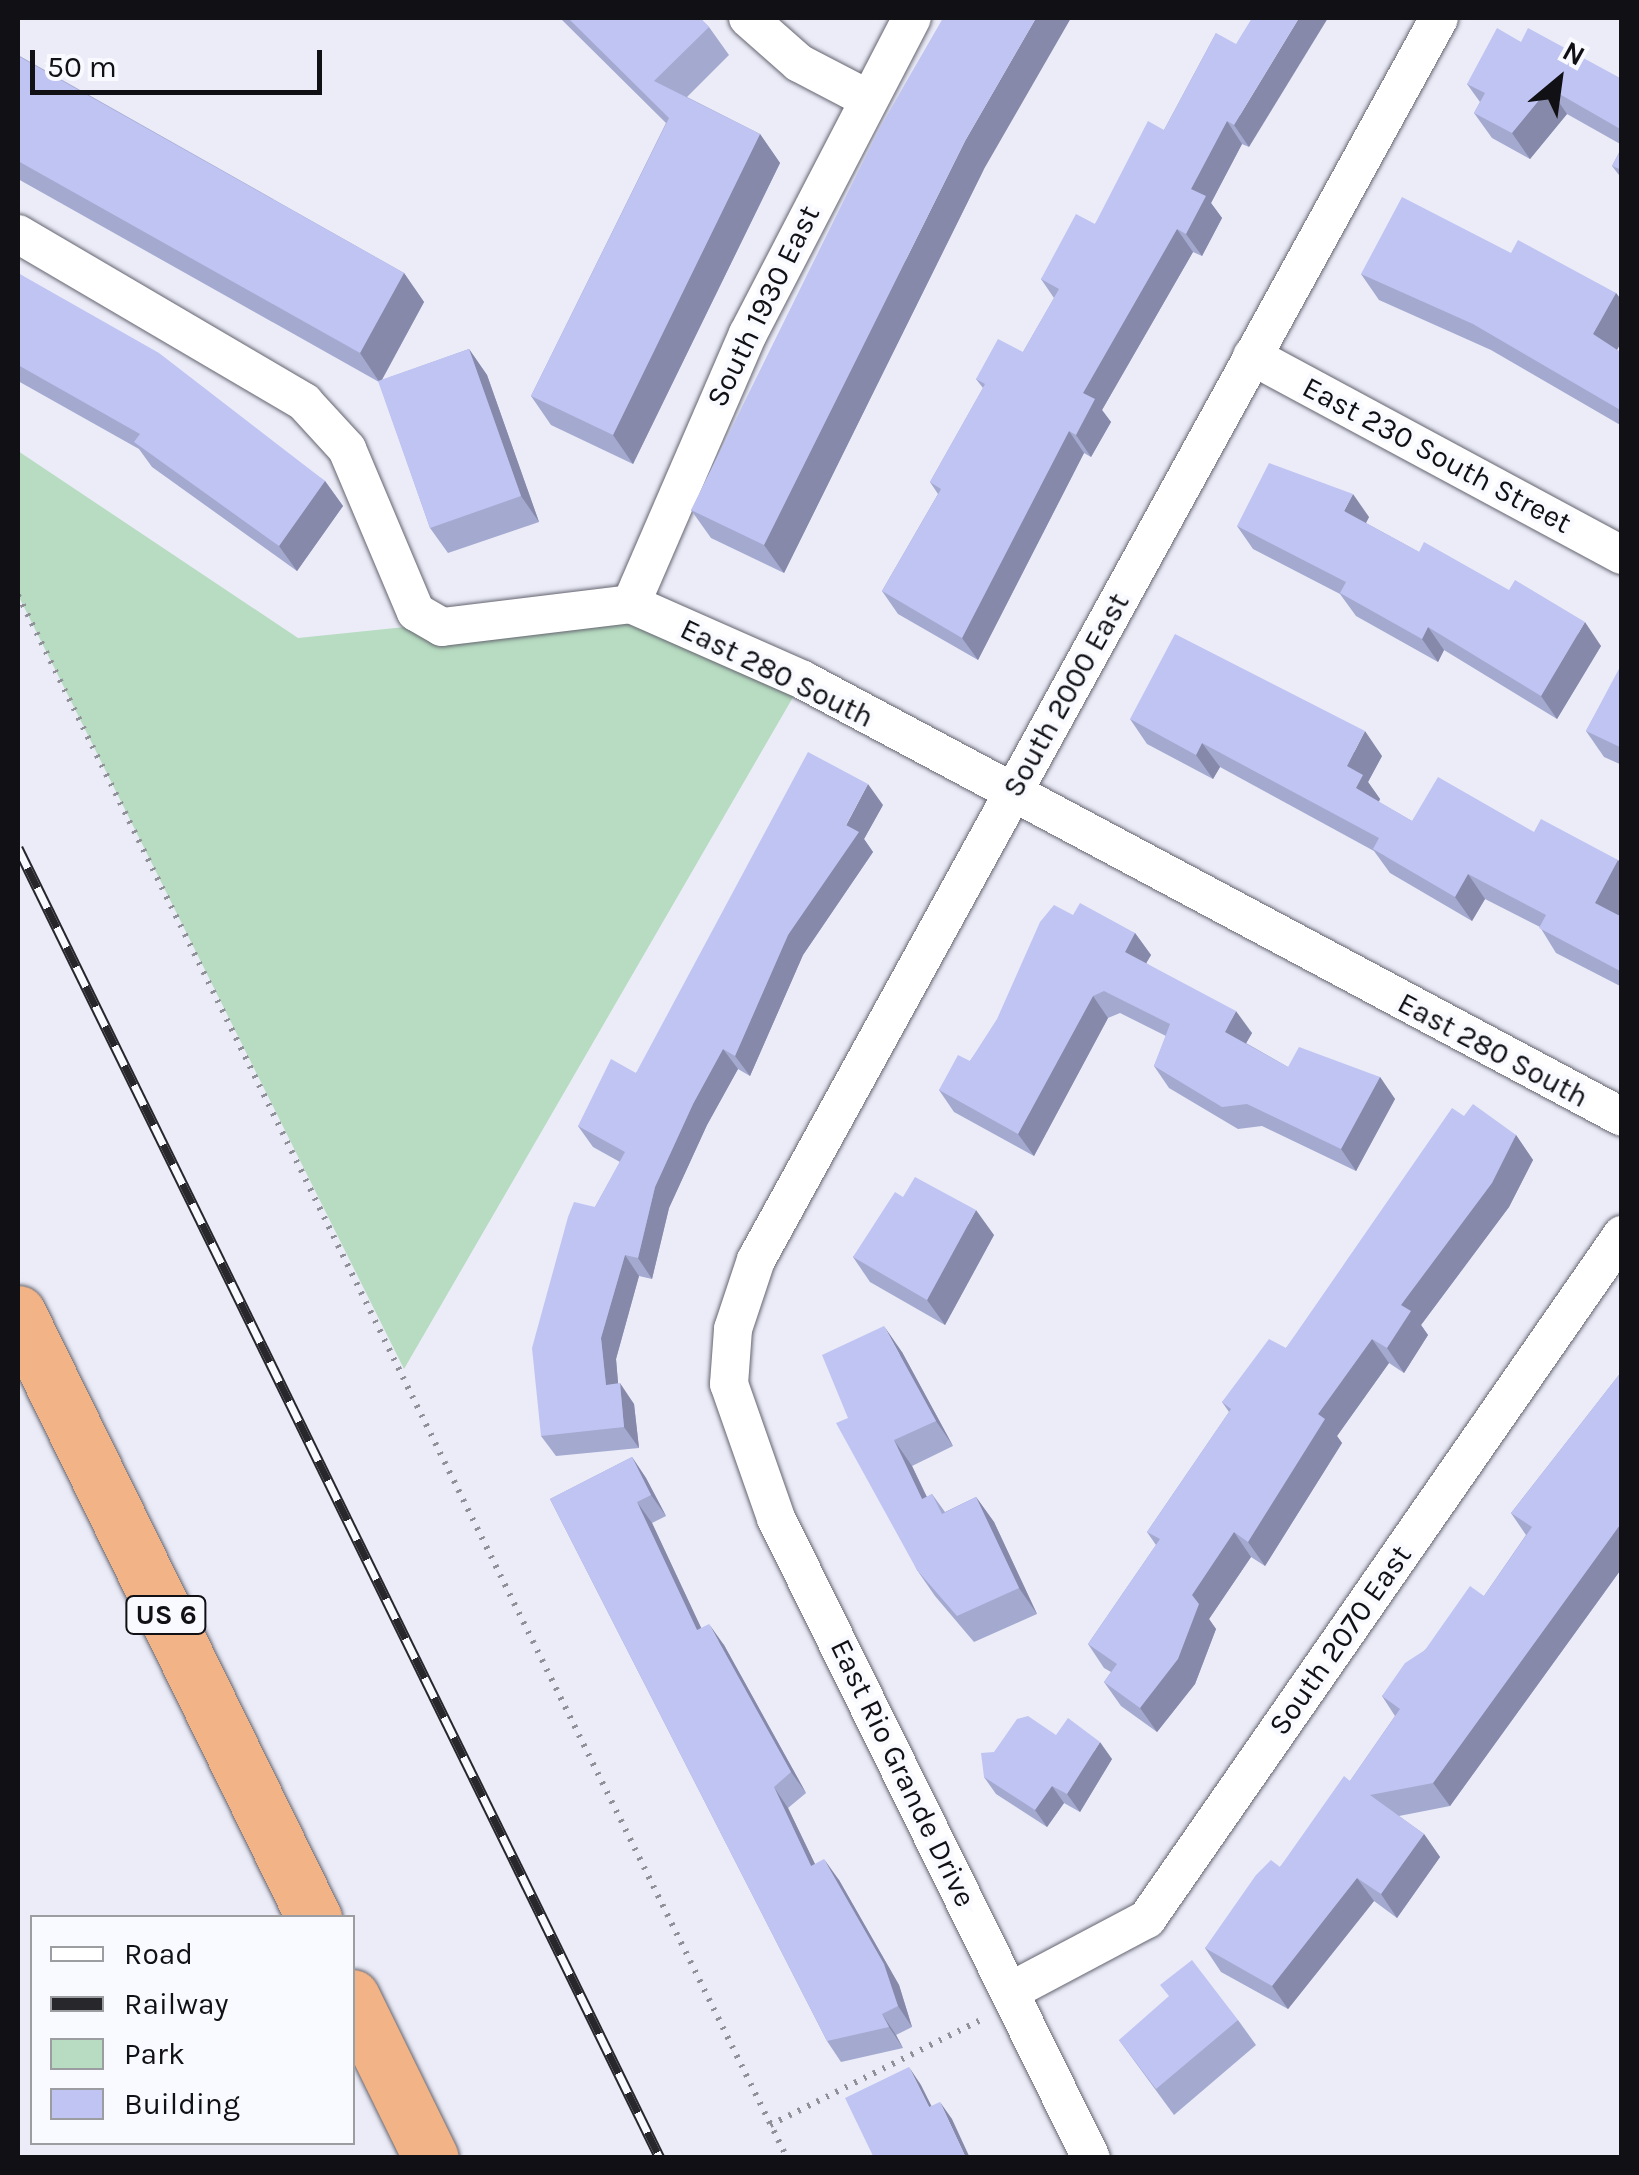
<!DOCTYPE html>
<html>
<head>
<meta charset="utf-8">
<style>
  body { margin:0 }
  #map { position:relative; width:1639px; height:2175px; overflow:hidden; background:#ebecf8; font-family:Karla,sans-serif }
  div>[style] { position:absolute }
  .green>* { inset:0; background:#b7dcc1 }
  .path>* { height:6px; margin-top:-3px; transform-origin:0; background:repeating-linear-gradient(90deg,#909099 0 2.5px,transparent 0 10.5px) }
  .roads { filter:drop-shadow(0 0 2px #646570) drop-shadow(0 0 2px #646570) }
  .street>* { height:38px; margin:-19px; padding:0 19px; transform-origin:19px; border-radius:19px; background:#fff }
  .highway>* { height:55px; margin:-27.5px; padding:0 27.5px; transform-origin:27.5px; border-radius:27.5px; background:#f2b487 }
  .rail>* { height:11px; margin-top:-5.5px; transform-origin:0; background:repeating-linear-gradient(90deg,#f9faff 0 22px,#27272c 0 44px); box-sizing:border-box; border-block:2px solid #27272c }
  .wall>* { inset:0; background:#a4a9d0 }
  .shaded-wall>* { inset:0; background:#8689a9 }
  .building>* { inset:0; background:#bfc4f2 }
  span { translate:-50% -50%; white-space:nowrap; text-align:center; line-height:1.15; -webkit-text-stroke:8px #f9faff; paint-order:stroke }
  .shield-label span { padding:2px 8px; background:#f9faff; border:2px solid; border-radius:8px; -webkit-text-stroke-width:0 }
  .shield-label { font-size:28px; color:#111115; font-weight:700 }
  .street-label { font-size:30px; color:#111115 }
  .frame { position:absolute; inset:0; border:20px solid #111115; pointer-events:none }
  .legend { position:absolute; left:30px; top:1915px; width:325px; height:230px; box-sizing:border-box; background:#f9faff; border:2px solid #9c9da1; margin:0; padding:12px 18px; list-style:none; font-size:30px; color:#111115 }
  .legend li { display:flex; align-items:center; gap:20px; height:50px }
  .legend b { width:50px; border:2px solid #9c9da1 }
  .north { position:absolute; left:1509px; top:30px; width:100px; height:100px; -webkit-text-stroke:8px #f9faff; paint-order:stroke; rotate:29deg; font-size:28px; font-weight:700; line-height:40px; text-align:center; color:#111115 }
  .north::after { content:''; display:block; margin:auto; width:35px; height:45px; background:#111115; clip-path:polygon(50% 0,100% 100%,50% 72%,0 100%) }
  .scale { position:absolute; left:30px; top:50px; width:292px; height:45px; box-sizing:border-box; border:5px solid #111115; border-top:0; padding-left:12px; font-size:30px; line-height:35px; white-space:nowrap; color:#111115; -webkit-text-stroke:8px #f9faff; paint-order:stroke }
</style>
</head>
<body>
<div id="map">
  <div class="green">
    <div style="clip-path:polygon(18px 451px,298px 638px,631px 604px,803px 680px,404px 1369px,18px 595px)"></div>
  </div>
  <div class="path">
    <div style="left:18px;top:595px;width:1742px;rotate:63.8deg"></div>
    <div style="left:770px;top:2125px;width:236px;rotate:-26.5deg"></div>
  </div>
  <div class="roads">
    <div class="street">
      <div style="left:748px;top:18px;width:68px;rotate:41.4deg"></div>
      <div style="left:799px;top:63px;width:76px;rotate:27.6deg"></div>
      <div style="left:18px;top:234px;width:332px;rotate:30.4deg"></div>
      <div style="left:304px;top:402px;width:64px;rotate:47.5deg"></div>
      <div style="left:347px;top:449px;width:177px;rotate:67.1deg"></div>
      <div style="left:416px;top:612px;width:30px;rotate:30deg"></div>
      <div style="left:442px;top:627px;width:190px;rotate:-6.9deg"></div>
      <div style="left:631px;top:604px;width:188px;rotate:23.8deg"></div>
      <div style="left:803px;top:680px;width:928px;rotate:28.08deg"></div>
      <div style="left:1252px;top:356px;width:420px;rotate:28.3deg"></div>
      <div style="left:631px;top:604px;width:294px;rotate:-66.6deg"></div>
      <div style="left:748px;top:334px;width:356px;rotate:-62.6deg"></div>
      <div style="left:1011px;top:1991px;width:154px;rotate:-27.9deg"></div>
      <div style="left:1147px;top:1919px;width:833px;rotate:-55.22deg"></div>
      <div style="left:1091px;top:2158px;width:713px;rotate:-116.21deg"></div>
      <div style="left:776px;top:1518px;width:142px;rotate:-109.3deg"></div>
      <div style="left:729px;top:1384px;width:55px;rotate:-85.8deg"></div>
      <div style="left:733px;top:1329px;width:73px;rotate:-71.6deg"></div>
      <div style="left:756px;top:1260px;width:1417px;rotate:-61.19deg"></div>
    </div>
    <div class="highway">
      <div style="left:18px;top:1313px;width:674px;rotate:63.93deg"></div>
      <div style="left:352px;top:1997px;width:179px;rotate:63.9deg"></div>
    </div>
  </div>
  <div class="rail">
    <div style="left:18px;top:848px;width:1459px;rotate:63.89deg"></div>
  </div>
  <div class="wall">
    <div style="clip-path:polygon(560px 18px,700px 18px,709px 27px,729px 55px,687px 97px,760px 134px,780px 163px,633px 464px,551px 425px,531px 396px,666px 123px)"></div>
    <div style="clip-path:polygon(1216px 33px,1249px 147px,1242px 144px,1211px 203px,1222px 218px,1202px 256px,1193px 252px,1102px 410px,1111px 422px,1091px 457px,1084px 453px,978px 660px,898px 614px,882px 591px,938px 494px,930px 482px,983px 388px,976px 379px,1023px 352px,1054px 298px,1041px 279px,1095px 224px,1164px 130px)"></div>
    <div style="clip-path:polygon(1521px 42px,1622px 79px,1622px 145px,1567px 114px,1530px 159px,1492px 138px,1474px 113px,1480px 102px,1467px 84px)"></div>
    <div style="clip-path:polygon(18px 55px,404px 273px,424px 302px,382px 380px,469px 349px,487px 375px,539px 522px,448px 553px,430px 528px,379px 382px,18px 179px)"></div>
    <div style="clip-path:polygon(1622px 147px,1622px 179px,1612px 166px)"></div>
    <div style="clip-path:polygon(984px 169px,784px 573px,711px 538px,691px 510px)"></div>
    <div style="clip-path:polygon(1511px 253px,1616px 293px,1622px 301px,1622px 341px,1617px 350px,1622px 353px,1622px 426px,1491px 350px,1379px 300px,1361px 274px)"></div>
    <div style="clip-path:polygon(18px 273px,325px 481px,343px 506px,297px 571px,152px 467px,139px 449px,18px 381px)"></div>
    <div style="clip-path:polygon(1369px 517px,1366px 523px,1419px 552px,1601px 646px,1557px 719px,1444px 650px,1438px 662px,1356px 616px,1340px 594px,1253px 549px,1237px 526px)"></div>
    <div style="clip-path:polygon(1622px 665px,1622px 765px,1604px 757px,1586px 731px)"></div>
    <div style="clip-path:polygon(1130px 719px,1382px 756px,1368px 782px,1380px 799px,1379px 802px,1412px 821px,1534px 832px,1618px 860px,1622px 865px,1622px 909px,1618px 916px,1622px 917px,1622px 987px,1556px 953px,1540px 927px,1485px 899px,1472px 921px,1390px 873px,1374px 851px,1220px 767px,1213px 779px,1147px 744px)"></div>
    <div style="clip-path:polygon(883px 805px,864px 839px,873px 852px,803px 955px,750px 1076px,738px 1069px,707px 1125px,669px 1208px,652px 1279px,639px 1276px,616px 1359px,618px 1383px,634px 1404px,639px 1448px,556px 1456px,541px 1436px,595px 1207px,620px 1162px,593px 1147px,578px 1126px,636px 1073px)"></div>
    <div style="clip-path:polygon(1073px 915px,1135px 933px,1151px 955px,1146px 963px,1252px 1033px,1246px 1043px,1288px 1067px,1380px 1077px,1395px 1099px,1356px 1171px,1262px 1126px,1238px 1129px,1169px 1088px,1154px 1066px,1166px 1036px,1120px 1013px,1108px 1018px,1034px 1156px,954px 1112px,939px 1090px,970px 1061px)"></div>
    <div style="clip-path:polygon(1464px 1116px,1516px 1135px,1533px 1160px,1509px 1207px,1421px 1325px,1428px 1335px,1404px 1373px,1389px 1363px,1337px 1436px,1342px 1443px,1265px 1566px,1251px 1557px,1209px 1619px,1216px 1629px,1195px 1684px,1157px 1732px,1121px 1706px,1104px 1682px,1111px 1672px,1104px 1668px,1088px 1644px,1156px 1545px,1147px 1532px,1229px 1412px,1222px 1402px,1286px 1348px)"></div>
    <div style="clip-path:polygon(903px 1197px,994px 1235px,945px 1325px,870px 1282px,853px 1257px)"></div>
    <div style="clip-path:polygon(902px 1352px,953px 1446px,912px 1466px,927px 1497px,932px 1494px,945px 1512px,976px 1497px,994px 1522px,1037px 1614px,974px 1642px,935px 1596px,917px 1570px,848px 1418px)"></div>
    <div style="clip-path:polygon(1622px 1371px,1622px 1568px,1450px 1806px,1399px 1816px,1424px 1834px,1440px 1857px,1397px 1918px,1374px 1901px,1288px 2009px,1221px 1972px,1205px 1948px,1280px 1867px,1350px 1781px,1395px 1716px,1382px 1696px,1425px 1650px,1484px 1596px,1526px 1535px,1511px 1513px)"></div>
    <div style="clip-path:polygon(632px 1457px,646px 1478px,666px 1516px,652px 1523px,701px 1628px,724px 1645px,806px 1793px,788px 1808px,815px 1864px,839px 1880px,899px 1985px,912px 2027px,896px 2035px,903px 2048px,841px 2062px,827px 2041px,550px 1499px)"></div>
    <div style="clip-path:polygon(1056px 1735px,1112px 1759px,1080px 1812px,1064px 1803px,1047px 1827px,996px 1794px,984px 1777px)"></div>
    <div style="clip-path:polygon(1238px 2020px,1256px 2045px,1174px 2115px,1119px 2040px)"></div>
  </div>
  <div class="shaded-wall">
    <div style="clip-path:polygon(1036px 18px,1071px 18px,984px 169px,784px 573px,764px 545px,965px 141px)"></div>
    <div style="clip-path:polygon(1299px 18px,1328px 18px,1249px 147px,1234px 125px)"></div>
    <div style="clip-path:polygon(1549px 88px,1567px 114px,1530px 159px,1512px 133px)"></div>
    <div style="clip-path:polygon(1227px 121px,1242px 144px,1211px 203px,1222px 218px,1202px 256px,1186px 234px,1191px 189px)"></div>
    <div style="clip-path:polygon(760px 134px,780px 163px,633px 464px,613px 435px)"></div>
    <div style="clip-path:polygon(1177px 229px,1193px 252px,1102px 410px,1111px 422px,1091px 457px,1076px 435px,1083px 393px)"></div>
    <div style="clip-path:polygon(404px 273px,424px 302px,380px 383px,360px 353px)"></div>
    <div style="clip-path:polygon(1616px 293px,1622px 301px,1622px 341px,1611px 360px,1593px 334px)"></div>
    <div style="clip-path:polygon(469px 349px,487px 375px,539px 522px,521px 496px)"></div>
    <div style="clip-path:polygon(1069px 431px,1084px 453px,978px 660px,962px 638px)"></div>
    <div style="clip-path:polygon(325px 481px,343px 506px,297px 571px,279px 546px)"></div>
    <div style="clip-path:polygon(1353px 494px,1369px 517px,1360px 534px,1344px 511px)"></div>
    <div style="clip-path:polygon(1585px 622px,1601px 646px,1557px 719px,1541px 696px)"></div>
    <div style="clip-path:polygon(1428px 627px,1444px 650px,1438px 662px,1422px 639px)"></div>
    <div style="clip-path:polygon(1365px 731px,1382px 756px,1368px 782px,1380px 799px,1373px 812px,1356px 788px,1347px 766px)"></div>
    <div style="clip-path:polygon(1202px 743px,1220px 767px,1213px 779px,1196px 755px)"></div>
    <div style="clip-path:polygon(868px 784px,883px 805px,864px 839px,873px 852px,803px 955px,750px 1076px,735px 1056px,788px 935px)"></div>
    <div style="clip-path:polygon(1618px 860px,1622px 865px,1622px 909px,1612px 928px,1595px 903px)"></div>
    <div style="clip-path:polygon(1468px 874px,1485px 899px,1472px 921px,1455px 897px)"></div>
    <div style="clip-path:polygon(1135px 933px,1151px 955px,1140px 974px,1125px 952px)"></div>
    <div style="clip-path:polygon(1093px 996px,1108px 1018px,1034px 1156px,1018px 1134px)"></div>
    <div style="clip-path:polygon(1236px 1011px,1252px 1033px,1240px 1054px,1225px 1032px)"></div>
    <div style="clip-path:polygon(723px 1049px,738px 1069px,707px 1125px,669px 1208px,652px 1279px,638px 1258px,655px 1187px,693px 1104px)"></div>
    <div style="clip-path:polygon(1380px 1077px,1395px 1099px,1356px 1171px,1341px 1149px)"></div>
    <div style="clip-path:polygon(1516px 1135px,1533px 1160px,1509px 1207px,1421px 1325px,1428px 1335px,1404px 1373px,1387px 1348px,1401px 1305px)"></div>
    <div style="clip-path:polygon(976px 1210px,994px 1235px,945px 1325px,927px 1300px)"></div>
    <div style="clip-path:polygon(625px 1255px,639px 1276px,616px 1359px,620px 1405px,606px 1385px,601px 1338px)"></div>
    <div style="clip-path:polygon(884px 1326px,902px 1352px,953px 1446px,936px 1421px)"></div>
    <div style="clip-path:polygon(1372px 1339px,1389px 1363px,1337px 1436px,1342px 1443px,1265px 1566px,1248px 1542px,1318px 1414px)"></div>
    <div style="clip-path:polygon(620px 1383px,634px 1404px,639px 1448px,624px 1427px)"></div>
    <div style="clip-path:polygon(894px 1440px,912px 1466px,940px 1525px,922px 1499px)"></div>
    <div style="clip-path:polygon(632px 1457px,646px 1478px,666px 1516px,651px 1495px)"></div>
    <div style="clip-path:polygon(976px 1497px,994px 1522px,1037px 1614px,1019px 1588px)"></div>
    <div style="clip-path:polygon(637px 1502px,652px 1523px,712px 1651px,697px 1630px)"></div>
    <div style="clip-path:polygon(1622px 1522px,1622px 1568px,1450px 1806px,1433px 1783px)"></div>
    <div style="clip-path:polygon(1234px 1532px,1251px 1557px,1209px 1619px,1216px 1629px,1195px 1684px,1157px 1732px,1140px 1708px,1192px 1595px)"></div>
    <div style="clip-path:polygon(709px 1624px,724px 1645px,806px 1793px,791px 1772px)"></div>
    <div style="clip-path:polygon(1100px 1742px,1112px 1759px,1080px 1812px,1067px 1794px)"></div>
    <div style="clip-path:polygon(1052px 1786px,1064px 1803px,1047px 1827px,1035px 1810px)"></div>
    <div style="clip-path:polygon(774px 1787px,788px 1808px,826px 1887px,811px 1866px)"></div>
    <div style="clip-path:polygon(1424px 1834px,1440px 1857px,1397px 1918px,1381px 1894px)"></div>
    <div style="clip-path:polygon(824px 1859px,839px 1880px,899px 1985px,912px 2027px,898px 2006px)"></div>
    <div style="clip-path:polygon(1357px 1878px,1374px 1901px,1288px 2009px,1272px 1986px)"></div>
    <div style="clip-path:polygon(882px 2014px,896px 2035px,903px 2048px,889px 2027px)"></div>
    <div style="clip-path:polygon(909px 2067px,921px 2085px,941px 2125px,929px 2107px)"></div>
    <div style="clip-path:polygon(940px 2102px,952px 2119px,970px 2158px,966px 2158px)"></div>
  </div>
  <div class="building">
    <div style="clip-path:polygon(568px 18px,700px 18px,709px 27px,654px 81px,760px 134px,613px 435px,531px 396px,669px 118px)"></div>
    <div style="clip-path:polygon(943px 18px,1036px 18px,965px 141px,764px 545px,691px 510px,879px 129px)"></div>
    <div style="clip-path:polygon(1252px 18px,1299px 18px,1234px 125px,1227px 121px,1191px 189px,1206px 196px,1186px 234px,1177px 229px,1083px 393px,1095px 399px,1076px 435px,1069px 431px,962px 638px,882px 591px,941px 489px,930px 482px,985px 384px,976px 379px,998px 339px,1023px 352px,1059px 289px,1041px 279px,1076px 214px,1095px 224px,1148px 121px,1164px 130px,1216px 33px,1236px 44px)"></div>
    <div style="clip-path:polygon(1497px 28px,1521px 42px,1528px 28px,1622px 79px,1622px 130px,1549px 88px,1512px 133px,1474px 113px,1485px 93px,1467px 84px)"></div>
    <div style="clip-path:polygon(18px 56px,404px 273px,360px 353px,18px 161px)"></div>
    <div style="clip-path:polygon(1622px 147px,1622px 170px,1612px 166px)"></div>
    <div style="clip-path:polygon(1402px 197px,1511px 253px,1518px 240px,1616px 293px,1593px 334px,1622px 353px,1622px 411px,1473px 324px,1361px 274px)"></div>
    <div style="clip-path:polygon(18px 273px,159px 353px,325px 481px,279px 546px,134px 442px,140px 434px,18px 365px)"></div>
    <div style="clip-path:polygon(469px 349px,521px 496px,430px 528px,378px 381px)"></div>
    <div style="clip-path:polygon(1269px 463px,1353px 494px,1344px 511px,1419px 552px,1424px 542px,1509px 590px,1515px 580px,1585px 622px,1541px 696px,1428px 627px,1422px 639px,1340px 593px,1346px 582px,1237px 526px)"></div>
    <div style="clip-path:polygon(1175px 634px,1365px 731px,1347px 766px,1363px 775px,1356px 788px,1412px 821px,1438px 777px,1534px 832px,1541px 819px,1618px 860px,1595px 903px,1622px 917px,1622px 972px,1539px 928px,1546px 915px,1468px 874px,1455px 897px,1373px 849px,1379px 838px,1202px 743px,1196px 755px,1130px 719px)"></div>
    <div style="clip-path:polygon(1621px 665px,1622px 665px,1622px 748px,1586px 731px)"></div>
    <div style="clip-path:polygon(808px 752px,868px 784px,846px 825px,859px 832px,788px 935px,735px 1056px,723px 1049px,693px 1104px,655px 1187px,638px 1258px,625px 1255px,601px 1338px,606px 1385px,620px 1383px,624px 1427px,541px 1436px,532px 1348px,568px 1217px,574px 1202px,595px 1207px,625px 1152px,578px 1126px,611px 1059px,636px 1073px)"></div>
    <div style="clip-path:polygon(1080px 903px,1135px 933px,1125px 952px,1236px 1011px,1225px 1032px,1288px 1067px,1299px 1047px,1380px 1077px,1341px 1149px,1247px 1104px,1222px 1107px,1154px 1066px,1170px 1024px,1104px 991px,1093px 996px,1018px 1134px,939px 1090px,958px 1055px,970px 1061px,997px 1019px,1040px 922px,1054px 905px,1073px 915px)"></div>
    <div style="clip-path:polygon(1473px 1104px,1516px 1135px,1492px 1183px,1401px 1305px,1411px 1311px,1387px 1348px,1372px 1339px,1318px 1414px,1325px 1419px,1248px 1542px,1234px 1532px,1192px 1595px,1199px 1604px,1178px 1659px,1140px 1708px,1104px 1682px,1117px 1664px,1088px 1644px,1160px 1539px,1147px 1532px,1231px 1409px,1222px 1402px,1269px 1339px,1286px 1348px,1452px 1108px,1464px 1116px)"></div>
    <div style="clip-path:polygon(915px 1177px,976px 1210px,927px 1300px,853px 1257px,895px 1192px,903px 1197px)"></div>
    <div style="clip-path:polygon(884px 1326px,936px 1421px,894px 1440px,922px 1499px,932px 1494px,942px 1514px,976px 1497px,1019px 1588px,957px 1616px,917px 1570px,836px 1423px,848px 1418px,822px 1355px)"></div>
    <div style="clip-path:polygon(1622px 1371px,1622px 1522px,1433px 1783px,1370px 1795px,1424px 1834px,1381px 1894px,1357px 1878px,1272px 1986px,1205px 1948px,1256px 1875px,1271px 1860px,1280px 1867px,1344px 1776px,1350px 1781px,1400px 1709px,1382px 1696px,1405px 1663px,1425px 1650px,1470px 1586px,1484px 1596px,1532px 1527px,1511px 1513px)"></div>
    <div style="clip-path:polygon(632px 1457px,651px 1495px,637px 1502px,697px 1630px,709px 1624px,791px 1772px,774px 1787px,811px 1866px,824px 1859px,884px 1964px,898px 2006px,882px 2014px,889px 2027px,827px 2041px,550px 1499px)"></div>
    <div style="clip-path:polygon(1028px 1716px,1056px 1735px,1068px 1718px,1100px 1742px,1067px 1794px,1052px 1786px,1035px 1810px,984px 1777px,981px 1753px,994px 1752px,1017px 1719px)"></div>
    <div style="clip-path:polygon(1192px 1960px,1238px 2020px,1156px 2089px,1119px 2040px,1169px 1996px,1160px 1985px)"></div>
    <div style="clip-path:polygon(909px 2067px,929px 2107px,940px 2102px,966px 2158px,874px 2158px,845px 2098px)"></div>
  </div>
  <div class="shield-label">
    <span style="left:166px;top:1615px">US 6</span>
  </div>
  <div class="street-label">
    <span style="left:763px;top:306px;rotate:-64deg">South 1930 East</span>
    <span style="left:1437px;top:455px;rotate:28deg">East 230 South Street</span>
    <span style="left:777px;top:673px;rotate:26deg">East 280 South</span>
    <span style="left:1066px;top:695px;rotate:-61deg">South 2000 East</span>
    <span style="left:1493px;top:1050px;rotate:28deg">East 280 South</span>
    <span style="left:1340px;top:1640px;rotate:-55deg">South 2070 East</span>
    <span style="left:903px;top:1773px;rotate:64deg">East Rio Grande Drive</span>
  </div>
  <div class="frame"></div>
  <ul class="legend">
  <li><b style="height:12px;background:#fff"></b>Road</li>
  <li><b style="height:12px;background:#27272c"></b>Railway</li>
  <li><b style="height:28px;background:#b7dcc1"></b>Park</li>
  <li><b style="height:28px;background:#bfc4f2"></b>Building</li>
  </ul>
  <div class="north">N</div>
  <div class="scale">50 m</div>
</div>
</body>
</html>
